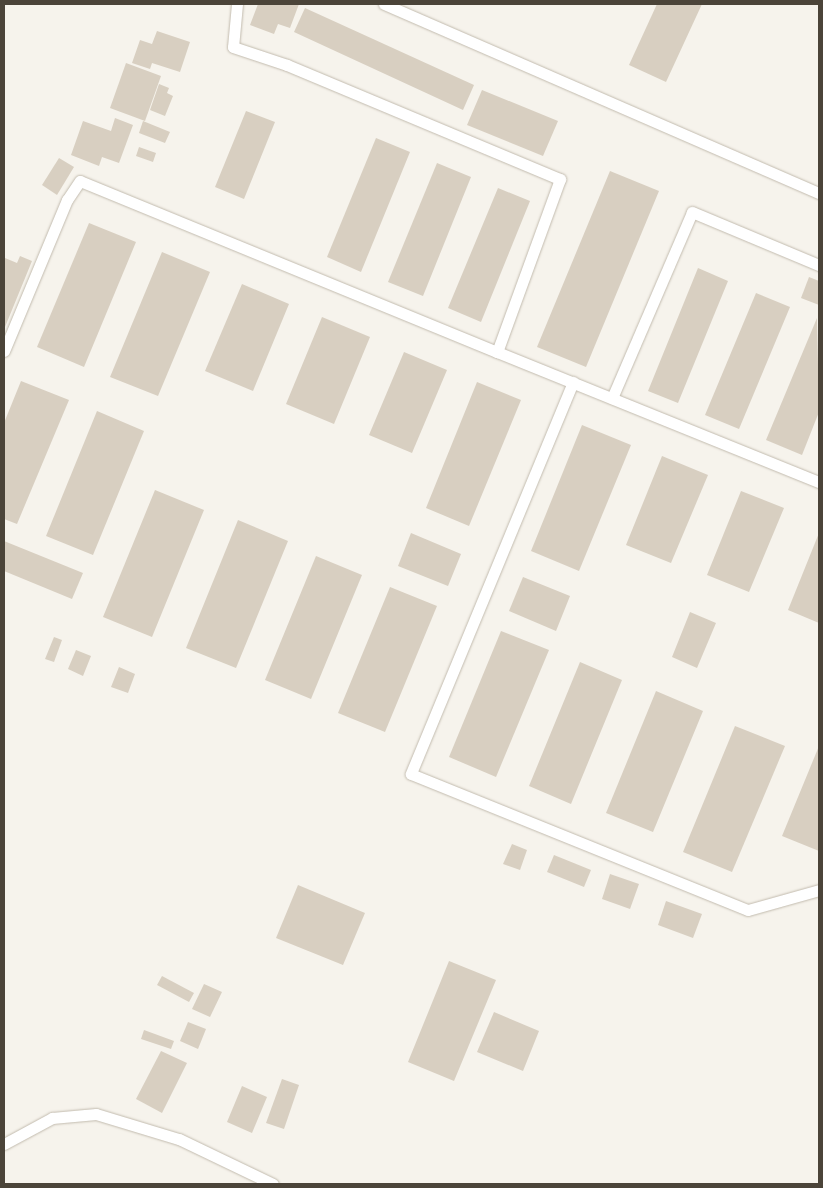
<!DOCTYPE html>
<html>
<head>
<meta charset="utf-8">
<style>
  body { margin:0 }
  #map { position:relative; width:823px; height:1188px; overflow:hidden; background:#f6f3ec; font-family:"Sofia Sans Condensed",sans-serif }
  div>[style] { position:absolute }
  .building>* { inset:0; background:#d8cfc1 }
  .roads { filter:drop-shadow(0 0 1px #c2bbae) drop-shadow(0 0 1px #c2bbae) }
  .service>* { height:11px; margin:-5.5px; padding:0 5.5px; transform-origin:5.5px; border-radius:5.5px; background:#fff }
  span { translate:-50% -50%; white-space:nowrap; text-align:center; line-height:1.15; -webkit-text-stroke:4px #fff; paint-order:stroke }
  .frame { position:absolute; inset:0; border:5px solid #4b4439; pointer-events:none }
</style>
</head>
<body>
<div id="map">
  <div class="building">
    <div style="clip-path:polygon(258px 4px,299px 4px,290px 28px,278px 24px,274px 34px,250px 25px)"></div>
    <div style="clip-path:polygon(657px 4px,702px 4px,666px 82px,629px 65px)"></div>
    <div style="clip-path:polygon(305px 8px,474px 85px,463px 110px,294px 32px)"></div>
    <div style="clip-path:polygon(157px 31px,190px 42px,180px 72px,152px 63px,150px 69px,132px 63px,140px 40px,152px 44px)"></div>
    <div style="clip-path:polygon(126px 63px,161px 76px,145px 121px,110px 108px)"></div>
    <div style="clip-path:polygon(159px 84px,169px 88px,167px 93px,173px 96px,165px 116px,150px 110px)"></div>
    <div style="clip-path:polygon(482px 90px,558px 121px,543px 156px,467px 125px)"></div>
    <div style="clip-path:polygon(246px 111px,275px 122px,244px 199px,215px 187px)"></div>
    <div style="clip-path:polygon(115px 118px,133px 125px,119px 163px,102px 157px,99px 166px,71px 155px,83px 121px,111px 131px)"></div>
    <div style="clip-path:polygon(143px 121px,170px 132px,165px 143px,139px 133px)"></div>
    <div style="clip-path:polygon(376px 138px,410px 152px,361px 272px,327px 257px)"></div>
    <div style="clip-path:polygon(139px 147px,156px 153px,153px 162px,136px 156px)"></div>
    <div style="clip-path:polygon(59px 158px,74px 167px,57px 195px,42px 185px)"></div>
    <div style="clip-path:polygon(437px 163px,471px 177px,423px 296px,388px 282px)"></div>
    <div style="clip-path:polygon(610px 171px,659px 191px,586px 367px,537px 347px)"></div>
    <div style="clip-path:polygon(498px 188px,530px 201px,481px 322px,448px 308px)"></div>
    <div style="clip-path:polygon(89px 223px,136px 242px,84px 367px,37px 347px)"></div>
    <div style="clip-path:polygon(162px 252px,210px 272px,158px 396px,110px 377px)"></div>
    <div style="clip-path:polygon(20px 256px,32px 261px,5px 327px,4px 262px,5px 258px,17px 263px)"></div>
    <div style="clip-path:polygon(698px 268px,728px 281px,678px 403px,648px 391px)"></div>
    <div style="clip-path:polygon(809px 277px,819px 281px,819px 305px,801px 298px)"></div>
    <div style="clip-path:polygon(242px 284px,289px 304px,253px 391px,205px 371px)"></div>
    <div style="clip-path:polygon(756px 293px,790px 307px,739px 429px,705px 415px)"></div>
    <div style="clip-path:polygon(322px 317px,370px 337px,334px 424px,286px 404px)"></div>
    <div style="clip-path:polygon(817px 318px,819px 412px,802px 455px,766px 440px)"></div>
    <div style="clip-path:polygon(404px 352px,447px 370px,412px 453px,369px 435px)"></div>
    <div style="clip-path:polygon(21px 381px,69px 400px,17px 524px,4px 519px,4px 423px)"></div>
    <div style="clip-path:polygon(477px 382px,521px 400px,469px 526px,426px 508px)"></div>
    <div style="clip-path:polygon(97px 411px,144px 431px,93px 555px,46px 536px)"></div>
    <div style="clip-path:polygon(582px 425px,631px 445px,579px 571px,531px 551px)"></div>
    <div style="clip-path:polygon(662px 456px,708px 475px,671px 563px,626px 545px)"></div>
    <div style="clip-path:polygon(155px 490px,204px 510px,152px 637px,103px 617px)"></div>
    <div style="clip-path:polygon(741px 491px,784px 508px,749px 592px,707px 575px)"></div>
    <div style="clip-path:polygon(238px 520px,288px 541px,236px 668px,186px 648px)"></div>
    <div style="clip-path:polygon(411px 533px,461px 554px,448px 586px,398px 566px)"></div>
    <div style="clip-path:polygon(819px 533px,819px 623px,788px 610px)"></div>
    <div style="clip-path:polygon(4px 541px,83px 573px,72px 599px,4px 571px)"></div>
    <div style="clip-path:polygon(316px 556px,362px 575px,311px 699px,265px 680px)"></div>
    <div style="clip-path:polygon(523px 577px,570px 596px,556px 631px,509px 611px)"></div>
    <div style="clip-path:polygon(390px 587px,437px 606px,385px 732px,338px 713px)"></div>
    <div style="clip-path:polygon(690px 612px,716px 623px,697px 668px,672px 657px)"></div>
    <div style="clip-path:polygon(501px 631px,549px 650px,496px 777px,449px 757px)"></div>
    <div style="clip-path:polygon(54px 637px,62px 640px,54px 662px,45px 659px)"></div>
    <div style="clip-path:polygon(76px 650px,91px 656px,83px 676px,68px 669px)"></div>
    <div style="clip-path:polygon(580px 662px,622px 680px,571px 804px,529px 786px)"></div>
    <div style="clip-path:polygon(119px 667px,135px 674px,128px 693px,111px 687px)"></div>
    <div style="clip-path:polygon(656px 691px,703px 711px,653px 832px,606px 813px)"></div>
    <div style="clip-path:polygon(735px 726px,785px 746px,732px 872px,683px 852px)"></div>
    <div style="clip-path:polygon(819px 746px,819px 851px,782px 836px)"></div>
    <div style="clip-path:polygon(512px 844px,527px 850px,520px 870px,503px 864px)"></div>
    <div style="clip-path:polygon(554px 855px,591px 870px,584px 887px,547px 872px)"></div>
    <div style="clip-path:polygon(610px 874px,639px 884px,630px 909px,602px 899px)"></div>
    <div style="clip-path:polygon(298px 885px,365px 913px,343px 965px,276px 938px)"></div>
    <div style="clip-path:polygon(666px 901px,702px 914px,693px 938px,658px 925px)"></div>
    <div style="clip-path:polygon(449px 961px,496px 980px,454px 1081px,408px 1062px)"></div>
    <div style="clip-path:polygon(162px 976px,194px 993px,189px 1002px,157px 985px)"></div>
    <div style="clip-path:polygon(204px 984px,222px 992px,210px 1017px,192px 1009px)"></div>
    <div style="clip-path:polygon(494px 1012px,539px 1031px,523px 1071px,477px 1052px)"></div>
    <div style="clip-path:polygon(188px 1022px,206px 1029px,198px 1049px,180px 1041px)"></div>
    <div style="clip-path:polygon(144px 1030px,174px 1041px,171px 1049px,141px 1039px)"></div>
    <div style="clip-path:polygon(161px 1051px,187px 1063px,162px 1113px,136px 1099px)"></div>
    <div style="clip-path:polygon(282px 1079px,299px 1085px,284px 1129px,266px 1123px)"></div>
    <div style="clip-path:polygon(242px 1086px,267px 1097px,252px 1133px,227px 1122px)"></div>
  </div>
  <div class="roads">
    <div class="service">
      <div style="left:237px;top:4px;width:43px;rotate:95.3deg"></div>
      <div style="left:233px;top:47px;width:57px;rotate:18.4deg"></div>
      <div style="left:287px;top:65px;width:296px;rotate:22.7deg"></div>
      <div style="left:560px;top:179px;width:184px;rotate:110deg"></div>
      <div style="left:497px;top:352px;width:347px;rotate:22deg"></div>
      <div style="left:384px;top:4px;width:474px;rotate:23.5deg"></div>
      <div style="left:4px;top:351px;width:164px;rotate:-67.4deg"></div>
      <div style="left:67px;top:200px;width:23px;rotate:-56deg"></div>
      <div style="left:80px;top:181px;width:451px;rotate:22.3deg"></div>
      <div style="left:573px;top:382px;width:424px;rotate:112.5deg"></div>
      <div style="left:411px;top:774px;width:363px;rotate:22deg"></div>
      <div style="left:748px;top:910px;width:74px;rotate:-15.7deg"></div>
      <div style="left:612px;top:398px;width:202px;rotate:-66.7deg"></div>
      <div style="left:692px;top:212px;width:138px;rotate:22.7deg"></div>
      <div style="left:4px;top:1144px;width:55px;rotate:-28.4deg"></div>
      <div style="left:52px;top:1118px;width:44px;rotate:-5.2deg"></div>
      <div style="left:96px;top:1114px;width:87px;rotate:16.8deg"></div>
      <div style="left:179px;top:1139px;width:104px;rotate:25.6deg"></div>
    </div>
  </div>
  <div class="frame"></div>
</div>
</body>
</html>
